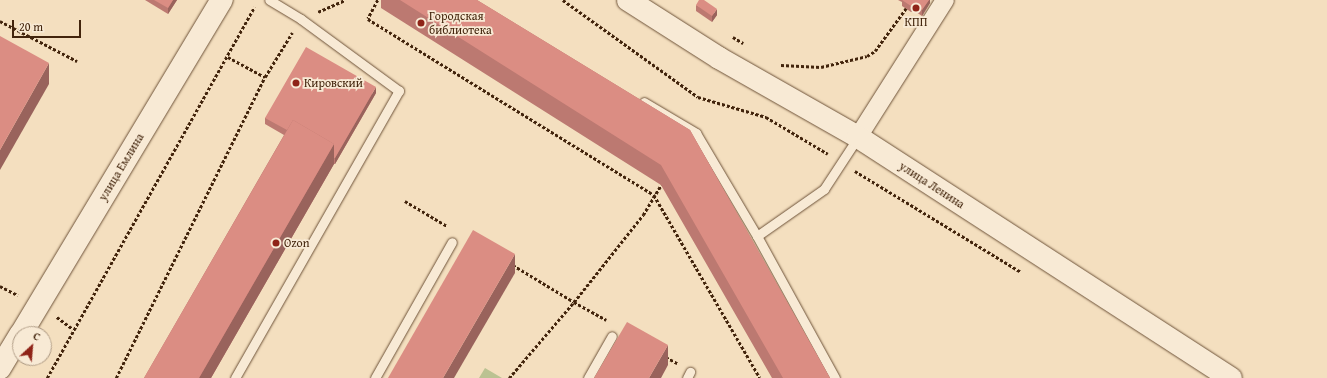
<!DOCTYPE html>
<html>
<head>
<meta charset="utf-8">
<style>
  body { margin:0 }
  #map { position:relative; width:1327px; height:378px; overflow:hidden; background:#f4dfbf; font-family:"Gentium Book Plus",serif }
  div>[style] { position:absolute }
  .green>* { inset:0; background:#bbc292 }
  .path>* { height:2.5px; margin-top:-1.25px; transform-origin:0; background:repeating-linear-gradient(90deg,#42240c 0 3px,transparent 0 5px) }
  .roads { filter:drop-shadow(0 0 1px #6e5339) drop-shadow(0 0 1px #6e5339) }
  .service>* { height:9px; margin:-4.5px; padding:0 4.5px; transform-origin:4.5px; border-radius:4.5px; background:#f8ead5 }
  .minor>* { height:18px; margin:-9px; padding:0 9px; transform-origin:9px; border-radius:9px; background:#f8ead5 }
  .tertiary>* { height:22px; margin:-11px; padding:0 11px; transform-origin:11px; border-radius:11px; background:#f8ead5 }
  .wall>* { inset:0; background:#bc7971 }
  .shaded-wall>* { inset:0; background:#99635c }
  .building>* { inset:0; background:#db8d83 }
  .dots>* { width:11px; height:11px; translate:-50% -50%; box-sizing:border-box; border:2px solid #f8ead5; border-radius:50% }
  span { translate:-50% -50%; white-space:nowrap; text-align:center; line-height:1.15; -webkit-text-stroke:3.5px #f8ead5; paint-order:stroke }
  .poi-label { font-size:12px; color:#42240c }
  .left { translate:0 -50%; text-align:left }
  .street-label { font-size:12px; color:#42240c }
  .north { position:absolute; left:12px; top:326px; width:40px; height:40px; box-sizing:border-box; background:#f8ead5; border:1px solid #af9b85; border-radius:50%; rotate:26deg; font-size:11px; font-weight:700; line-height:16px; text-align:center; color:#42240c }
  .north::after { content:''; display:block; margin:auto; width:14px; height:18px; background:#8f2418; clip-path:polygon(50% 0,100% 100%,50% 72%,0 100%) }
  .scale { position:absolute; left:12px; top:20px; width:69px; height:18px; box-sizing:border-box; border:2px solid #42240c; border-top:0; padding-left:5px; font-size:12px; line-height:14px; white-space:nowrap; color:#42240c; -webkit-text-stroke:3px #f8ead5; paint-order:stroke }
</style>
</head>
<body>
<div id="map">
  <div class="green">
    <div style="clip-path:polygon(485px 368px,502px 378px,479px 378px)"></div>
  </div>
  <div class="path">
    <div style="left:378px;top:0;width:21px;rotate:118deg"></div>
    <div style="left:368px;top:19px;width:336px;rotate:31.6deg"></div>
    <div style="left:654px;top:195px;width:211px;rotate:59.9deg"></div>
    <div style="left:563px;top:0;width:166px;rotate:35.7deg"></div>
    <div style="left:698px;top:97px;width:71px;rotate:16.4deg"></div>
    <div style="left:766px;top:117px;width:72px;rotate:30.8deg"></div>
    <div style="left:318px;top:12px;width:30px;rotate:-24deg"></div>
    <div style="left:0;top:21px;width:87px;rotate:27.5deg"></div>
    <div style="left:733px;top:37px;width:12px;rotate:31deg"></div>
    <div style="left:228px;top:57px;width:42px;rotate:28.4deg"></div>
    <div style="left:781px;top:65px;width:40px;rotate:2.9deg"></div>
    <div style="left:821px;top:67px;width:47px;rotate:-13.4deg"></div>
    <div style="left:867px;top:56px;width:9px;rotate:-32deg"></div>
    <div style="left:875px;top:51px;width:54px;rotate:-54deg"></div>
    <div style="left:855px;top:171px;width:194px;rotate:31.3deg"></div>
    <div style="left:405px;top:201px;width:49px;rotate:30.8deg"></div>
    <div style="left:513px;top:265px;width:71px;rotate:31.2deg"></div>
    <div style="left:574px;top:302px;width:111px;rotate:-51.6deg"></div>
    <div style="left:643px;top:215px;width:35px;rotate:-59deg"></div>
    <div style="left:0;top:286px;width:20px;rotate:27deg"></div>
    <div style="left:57px;top:317px;width:20px;rotate:37deg"></div>
    <div style="left:666px;top:357px;width:13px;rotate:29deg"></div>
    <div style="left:47px;top:378px;width:425px;rotate:-60.8deg"></div>
    <div style="left:116px;top:378px;width:336px;rotate:-63.7deg"></div>
    <div style="left:265px;top:77px;width:52px;rotate:-58.5deg"></div>
    <div style="left:509px;top:378px;width:100px;rotate:-49.5deg"></div>
    <div style="left:574px;top:302px;width:37px;rotate:29deg"></div>
  </div>
  <div class="roads">
    <div class="service">
      <div style="left:644px;top:102px;width:61px;rotate:30.8deg"></div>
      <div style="left:696px;top:133px;width:120px;rotate:59.4deg"></div>
      <div style="left:235px;top:378px;width:331px;rotate:-60.3deg"></div>
      <div style="left:399px;top:91px;width:122px;rotate:-143.7deg"></div>
      <div style="left:301px;top:19px;width:37px;rotate:-149deg"></div>
      <div style="left:375px;top:378px;width:156px;rotate:-60.5deg"></div>
      <div style="left:588px;top:378px;width:48px;rotate:-60.3deg"></div>
      <div style="left:687px;top:378px;width:7px;rotate:-63deg"></div>
      <div style="left:835px;top:378px;width:162px;rotate:-118.8deg"></div>
      <div style="left:757px;top:236px;width:82px;rotate:-35deg"></div>
      <div style="left:824px;top:189px;width:62px;rotate:-56.8deg"></div>
    </div>
    <div class="minor">
      <div style="left:858px;top:137px;width:162px;rotate:-57.6deg"></div>
    </div>
    <div class="tertiary">
      <div style="left:628px;top:0;width:108px;rotate:32.5deg"></div>
      <div style="left:719px;top:58px;width:160px;rotate:29.6deg"></div>
      <div style="left:858px;top:137px;width:444px;rotate:32.9deg"></div>
      <div style="left:21px;top:334px;width:390px;rotate:-59deg"></div>
      <div style="left:0;top:368px;width:39px;rotate:-59deg"></div>
    </div>
  </div>
  <div class="wall">
    <div style="clip-path:polygon(145px 0,177px 0,168px 14px)"></div>
    <div style="clip-path:polygon(381px 0,477px 0,690px 130px,830px 378px,772px 378px,661px 185px,381px 8px)"></div>
    <div style="clip-path:polygon(898px 0,930px 0,930px 3px,922px 16px,913px 10px,911px 12px,902px 6px,902px 2px)"></div>
    <div style="clip-path:polygon(696px 5px,717px 15px,712px 22px,696px 11px)"></div>
    <div style="clip-path:polygon(376px 93px,335px 164px,334px 164px,211px 378px,144px 378px,284px 135px,265px 124px,265px 118px)"></div>
  </div>
  <div class="shaded-wall">
    <div style="clip-path:polygon(173px 0,177px 0,168px 14px,168px 8px)"></div>
    <div style="clip-path:polygon(929px 0,930px 0,930px 3px,922px 16px,922px 10px)"></div>
    <div style="clip-path:polygon(913px 4px,913px 10px,911px 12px,911px 6px)"></div>
    <div style="clip-path:polygon(717px 9px,717px 15px,712px 22px,712px 16px)"></div>
    <div style="clip-path:polygon(49px 63px,49px 84px,0 170px,0 150px)"></div>
    <div style="clip-path:polygon(376px 87px,376px 93px,335px 164px,335px 158px)"></div>
    <div style="clip-path:polygon(334px 144px,334px 164px,211px 378px,199px 378px)"></div>
    <div style="clip-path:polygon(515px 254px,515px 273px,454px 378px,443px 378px)"></div>
    <div style="clip-path:polygon(668px 345px,668px 365px,661px 378px,649px 378px)"></div>
  </div>
  <div class="building">
    <div style="clip-path:polygon(154px 0,173px 0,168px 8px)"></div>
    <div style="clip-path:polygon(400px 0,477px 0,690px 130px,830px 378px,783px 378px,661px 165px)"></div>
    <div style="clip-path:polygon(699px 0,704px 0,717px 9px,712px 16px,696px 5px)"></div>
    <div style="clip-path:polygon(902px 0,929px 0,922px 10px,913px 4px,911px 6px)"></div>
    <div style="clip-path:polygon(0 36px,49px 63px,0 150px)"></div>
    <div style="clip-path:polygon(306px 47px,376px 87px,335px 158px,334px 158px,334px 144px,293px 120px,287px 130px,265px 118px)"></div>
    <div style="clip-path:polygon(293px 120px,334px 144px,199px 378px,144px 378px)"></div>
    <div style="clip-path:polygon(473px 230px,515px 254px,443px 378px,388px 378px)"></div>
    <div style="clip-path:polygon(627px 322px,668px 345px,649px 378px,594px 378px)"></div>
  </div>
  <div class="dots">
    <div style="left:916px;top:8px;background:#8f2418"></div>
    <div style="left:421px;top:23px;background:#8f2418"></div>
    <div style="left:296px;top:83px;background:#8f2418"></div>
    <div style="left:276px;top:243px;background:#8f2418"></div>
  </div>
  <div class="poi-label">
    <span class="left" style="left:429px;top:23px">Городская<br>библиотека</span>
    <span style="left:916px;top:22px">КПП</span>
    <span class="left" style="left:304px;top:83px">Кировский</span>
    <span class="left" style="left:284px;top:243px">Ozon</span>
  </div>
  <div class="street-label">
    <span style="left:121px;top:167px;rotate:-59deg">улица Емлина</span>
    <span style="left:932px;top:185px;rotate:33deg">улица Ленина</span>
  </div>
  <div class="north">С</div>
  <div class="scale">20 m</div>
</div>
</body>
</html>
